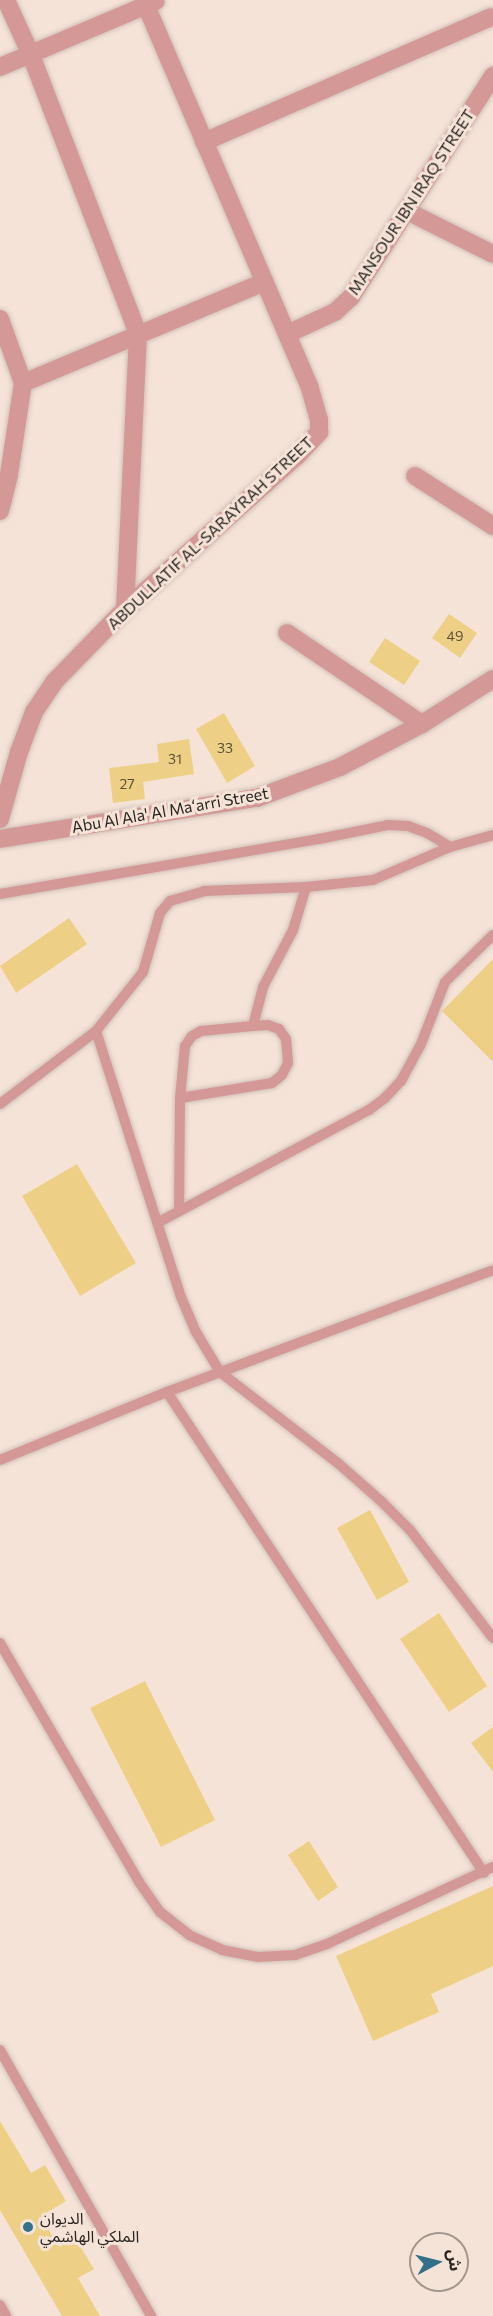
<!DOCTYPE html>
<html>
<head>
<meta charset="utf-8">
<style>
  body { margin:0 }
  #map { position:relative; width:493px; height:2316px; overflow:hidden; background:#f5e3d8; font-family:Commissioner,"Noto Sans Arabic",sans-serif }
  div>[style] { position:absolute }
  .building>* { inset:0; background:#edd086 }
  .roads { filter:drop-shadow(0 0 2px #d1c1b7) drop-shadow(0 0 2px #d1c1b7) }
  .service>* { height:10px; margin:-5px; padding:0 5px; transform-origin:5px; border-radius:5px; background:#d49997 }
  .minor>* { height:18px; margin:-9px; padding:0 9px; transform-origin:9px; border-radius:9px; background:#d49997 }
  .tertiary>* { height:18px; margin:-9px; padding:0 9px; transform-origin:9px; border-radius:9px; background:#d49997 }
  .dots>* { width:16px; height:16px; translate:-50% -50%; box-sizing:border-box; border:3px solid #f5e3d8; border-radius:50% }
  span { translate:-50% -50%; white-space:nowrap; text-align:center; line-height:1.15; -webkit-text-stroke:6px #f5e3d8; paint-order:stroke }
  .number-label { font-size:14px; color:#5c503a }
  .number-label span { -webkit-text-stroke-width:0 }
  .street-label { font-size:16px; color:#2b2520 }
  .poi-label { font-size:16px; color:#2b2520 }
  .left { translate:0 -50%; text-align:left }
  .north { position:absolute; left:409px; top:2232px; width:60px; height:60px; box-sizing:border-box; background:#f5e3d8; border:2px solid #a4978e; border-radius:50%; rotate:83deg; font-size:16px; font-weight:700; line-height:24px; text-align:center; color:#2b2520 }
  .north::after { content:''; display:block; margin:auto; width:21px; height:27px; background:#347087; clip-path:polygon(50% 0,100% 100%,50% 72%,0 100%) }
</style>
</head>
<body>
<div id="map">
  <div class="building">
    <div style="clip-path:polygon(449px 614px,477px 633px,460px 658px,432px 638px)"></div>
    <div style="clip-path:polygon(385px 638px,420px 661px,404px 685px,369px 662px)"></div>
    <div style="clip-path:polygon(224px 713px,255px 766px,227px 783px,196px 729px)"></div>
    <div style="clip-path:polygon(189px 739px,194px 774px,143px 782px,145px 799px,113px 803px,109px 768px,159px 762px,157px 744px)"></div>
    <div style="clip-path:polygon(69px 918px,87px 944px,16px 993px,0 966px)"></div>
    <div style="clip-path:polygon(493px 959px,493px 1062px,442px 1011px)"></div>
    <div style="clip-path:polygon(77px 1164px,136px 1263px,80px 1296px,22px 1196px)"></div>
    <div style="clip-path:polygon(370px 1510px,409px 1582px,377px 1600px,337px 1528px)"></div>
    <div style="clip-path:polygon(439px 1613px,487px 1686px,449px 1712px,400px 1639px)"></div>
    <div style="clip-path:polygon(145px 1681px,215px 1820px,161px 1847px,90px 1708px)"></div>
    <div style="clip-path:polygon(493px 1727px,493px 1772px,471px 1743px)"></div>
    <div style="clip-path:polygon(309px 1841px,338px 1887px,318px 1901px,288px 1855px)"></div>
    <div style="clip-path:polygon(493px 1886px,493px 1966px,431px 1994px,439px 2012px,373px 2041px,336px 1956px)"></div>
    <div style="clip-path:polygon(0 2121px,31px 2173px,45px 2165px,66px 2201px,41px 2216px,59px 2247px,75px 2238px,94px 2269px,78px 2278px,100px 2316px,62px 2316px,0 2210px)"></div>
  </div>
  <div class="roads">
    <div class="service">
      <div style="left:0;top:894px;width:324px;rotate:-9.8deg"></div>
      <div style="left:319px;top:839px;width:70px;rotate:-11.5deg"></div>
      <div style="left:388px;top:825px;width:20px;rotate:3deg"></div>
      <div style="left:408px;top:826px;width:20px;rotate:20deg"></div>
      <div style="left:427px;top:833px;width:27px;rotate:31deg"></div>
      <div style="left:253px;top:1026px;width:40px;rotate:-75.6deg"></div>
      <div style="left:263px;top:987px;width:64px;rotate:-62.2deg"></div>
      <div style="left:293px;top:930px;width:45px;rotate:-73.2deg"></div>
      <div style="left:96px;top:1031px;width:279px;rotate:72.3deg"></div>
      <div style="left:181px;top:1297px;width:38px;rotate:67deg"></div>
      <div style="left:196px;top:1332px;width:47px;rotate:59deg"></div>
      <div style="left:220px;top:1372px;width:150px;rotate:37.7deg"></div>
      <div style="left:339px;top:1464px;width:56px;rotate:41.4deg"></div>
      <div style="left:381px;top:1501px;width:41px;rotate:45deg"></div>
      <div style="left:410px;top:1530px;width:136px;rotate:52.5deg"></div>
      <div style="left:0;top:1104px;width:121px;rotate:-37.2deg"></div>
      <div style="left:96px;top:1031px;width:75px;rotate:-51.5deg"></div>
      <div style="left:143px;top:972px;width:61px;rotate:-73.9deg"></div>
      <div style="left:160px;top:913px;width:16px;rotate:-50deg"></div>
      <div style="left:170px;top:901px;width:35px;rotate:-16deg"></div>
      <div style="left:204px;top:891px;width:102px;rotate:-2.2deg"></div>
      <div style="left:306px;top:887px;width:67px;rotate:-6deg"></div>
      <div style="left:373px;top:880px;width:84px;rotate:-23.2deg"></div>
      <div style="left:450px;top:847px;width:45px;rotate:-15.6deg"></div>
      <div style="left:179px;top:1211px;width:113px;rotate:-89.5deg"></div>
      <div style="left:180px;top:1098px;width:52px;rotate:-84.5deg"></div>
      <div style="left:185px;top:1046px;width:12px;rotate:-55deg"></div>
      <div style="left:192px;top:1036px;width:10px;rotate:-29deg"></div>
      <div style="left:201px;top:1031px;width:52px;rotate:-5.5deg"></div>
      <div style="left:253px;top:1026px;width:15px;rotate:-4deg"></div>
      <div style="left:268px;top:1025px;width:12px;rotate:20deg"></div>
      <div style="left:279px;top:1029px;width:12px;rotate:55deg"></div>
      <div style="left:286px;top:1039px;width:24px;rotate:85deg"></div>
      <div style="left:288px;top:1063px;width:13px;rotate:117deg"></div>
      <div style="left:282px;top:1075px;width:13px;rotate:141deg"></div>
      <div style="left:272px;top:1083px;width:93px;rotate:170.7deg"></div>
      <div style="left:159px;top:1222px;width:238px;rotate:-28.1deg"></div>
      <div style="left:369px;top:1110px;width:20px;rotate:-37deg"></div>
      <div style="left:385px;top:1098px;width:23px;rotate:-47deg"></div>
      <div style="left:401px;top:1081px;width:42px;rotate:-61.6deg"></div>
      <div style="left:421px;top:1044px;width:66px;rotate:-68.8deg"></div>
      <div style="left:445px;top:982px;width:67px;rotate:-44.4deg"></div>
      <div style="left:167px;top:1392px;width:576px;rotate:56.61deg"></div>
      <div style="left:0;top:1460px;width:180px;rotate:-22.2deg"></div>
      <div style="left:167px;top:1392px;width:348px;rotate:-20.5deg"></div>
      <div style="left:0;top:1643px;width:276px;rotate:59.8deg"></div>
      <div style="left:139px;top:1882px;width:37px;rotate:55deg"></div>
      <div style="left:160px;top:1912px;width:37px;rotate:38deg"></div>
      <div style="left:189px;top:1935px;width:36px;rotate:24deg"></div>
      <div style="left:222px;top:1950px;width:37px;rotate:11deg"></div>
      <div style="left:258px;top:1957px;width:37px;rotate:-3deg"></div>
      <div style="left:295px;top:1955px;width:36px;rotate:-19deg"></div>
      <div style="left:329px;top:1943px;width:181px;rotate:-24.9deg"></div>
      <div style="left:0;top:2050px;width:306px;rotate:60.4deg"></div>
      <div style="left:0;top:2305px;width:13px;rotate:61deg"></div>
    </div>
    <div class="minor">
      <div style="left:6px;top:0;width:60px;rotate:65.6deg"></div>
      <div style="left:31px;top:55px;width:299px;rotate:69deg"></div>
      <div style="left:138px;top:334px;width:275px;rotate:92.7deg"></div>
      <div style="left:0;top:67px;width:169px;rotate:-22.9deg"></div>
      <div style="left:204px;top:142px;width:313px;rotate:-23.5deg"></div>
      <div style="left:407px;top:211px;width:96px;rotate:26.6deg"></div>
      <div style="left:0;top:319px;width:68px;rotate:70.2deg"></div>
      <div style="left:23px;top:383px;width:93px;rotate:98.7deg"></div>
      <div style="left:9px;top:475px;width:37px;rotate:104deg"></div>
      <div style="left:287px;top:334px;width:53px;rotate:-24.6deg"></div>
      <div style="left:335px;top:312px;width:22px;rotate:-43deg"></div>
      <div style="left:351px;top:297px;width:263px;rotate:-57.3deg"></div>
      <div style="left:23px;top:383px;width:262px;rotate:-22.7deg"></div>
      <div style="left:415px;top:476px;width:93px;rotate:32.7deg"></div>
      <div style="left:287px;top:633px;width:163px;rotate:34deg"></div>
      <div style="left:0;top:819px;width:70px;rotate:-74.2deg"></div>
      <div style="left:19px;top:752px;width:43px;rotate:-69.4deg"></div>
      <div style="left:34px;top:712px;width:36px;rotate:-56deg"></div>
      <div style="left:54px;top:682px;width:102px;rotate:-45.8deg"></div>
      <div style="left:125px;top:609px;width:230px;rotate:-41.7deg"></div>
      <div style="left:297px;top:456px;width:33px;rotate:-47deg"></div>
      <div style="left:319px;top:432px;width:12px;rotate:-90deg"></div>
      <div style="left:319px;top:420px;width:33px;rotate:-106deg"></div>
      <div style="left:310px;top:388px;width:422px;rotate:-113.2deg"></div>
    </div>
    <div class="tertiary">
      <div style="left:0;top:839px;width:260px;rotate:-9.1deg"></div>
      <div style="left:257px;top:798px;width:89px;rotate:-20.5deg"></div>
      <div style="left:340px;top:767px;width:93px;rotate:-27.7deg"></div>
      <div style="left:422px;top:724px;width:84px;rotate:-32.4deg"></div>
    </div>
  </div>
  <div class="dots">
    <div style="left:28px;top:2227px;background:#347087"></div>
  </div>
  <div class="number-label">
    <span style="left:455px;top:636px">49</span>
    <span style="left:225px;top:748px">33</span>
    <span style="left:175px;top:759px">31</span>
    <span style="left:127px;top:784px">27</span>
  </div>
  <div class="street-label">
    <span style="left:411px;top:202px;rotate:-57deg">MANSOUR IBN IRAQ STREET</span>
    <span style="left:210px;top:533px;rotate:-43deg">ABDULLATIF AL-SARAYRAH STREET</span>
    <span style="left:170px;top:810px;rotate:-10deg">Abu Al Ala' Al Maʻarri Street</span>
  </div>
  <div class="poi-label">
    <span class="left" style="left:40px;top:2227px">الديوان<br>الملكي الهاشمي</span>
  </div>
  <div class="north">ش</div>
</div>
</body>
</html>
